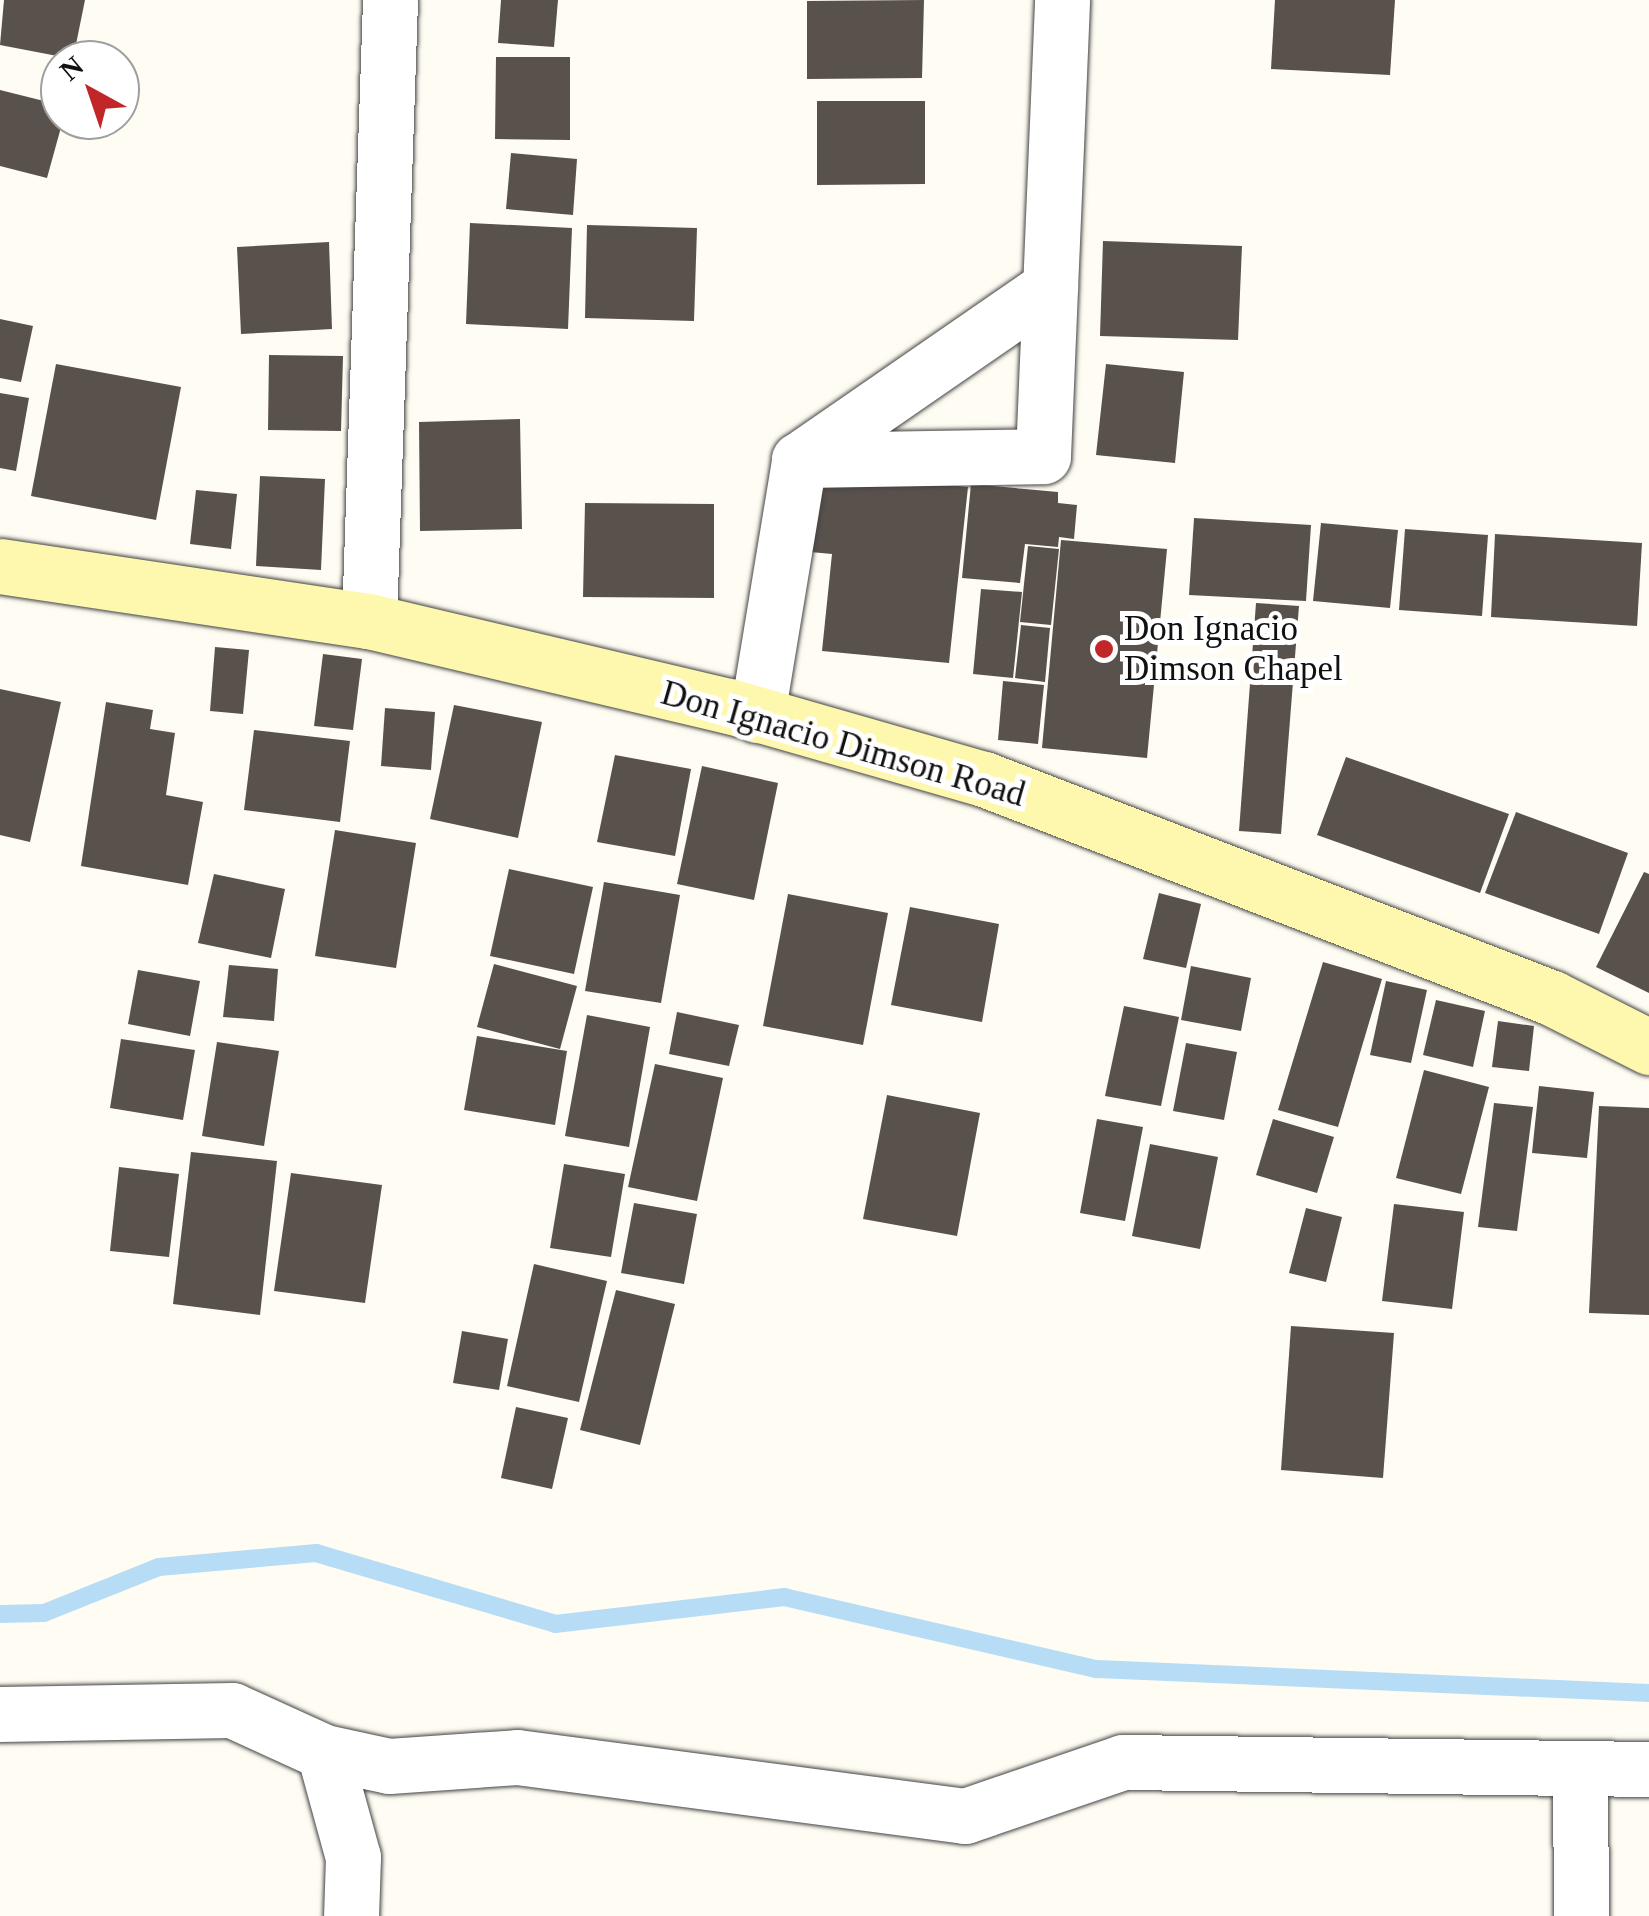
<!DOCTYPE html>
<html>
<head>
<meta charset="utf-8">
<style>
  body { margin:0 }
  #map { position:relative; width:1649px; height:1916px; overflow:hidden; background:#fffdf3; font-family:Georgia,serif }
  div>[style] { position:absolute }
  .stream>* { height:18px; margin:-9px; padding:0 9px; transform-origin:9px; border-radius:9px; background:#b7ddf6 }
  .building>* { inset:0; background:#59514c }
  .roads { filter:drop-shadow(0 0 2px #434343) drop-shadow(0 0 2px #434343) }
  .street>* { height:55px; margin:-27.5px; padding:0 27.5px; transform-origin:27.5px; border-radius:27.5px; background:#fff }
  .secondary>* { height:55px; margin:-27.5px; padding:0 27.5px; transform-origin:27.5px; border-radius:27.5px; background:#fef8ae }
  .dots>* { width:28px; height:28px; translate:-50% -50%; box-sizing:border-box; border:5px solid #fff; border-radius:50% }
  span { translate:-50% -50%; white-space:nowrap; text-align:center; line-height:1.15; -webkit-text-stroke:10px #fff; paint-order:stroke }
  .poi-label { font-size:35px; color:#101010 }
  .left { translate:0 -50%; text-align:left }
  .street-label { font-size:35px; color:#101010 }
  .north { position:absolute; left:40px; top:40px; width:100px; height:100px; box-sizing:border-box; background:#fff; border:2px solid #9f9f9f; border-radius:50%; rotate:320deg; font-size:28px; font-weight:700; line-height:40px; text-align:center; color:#101010 }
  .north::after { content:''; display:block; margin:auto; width:35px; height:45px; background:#c12729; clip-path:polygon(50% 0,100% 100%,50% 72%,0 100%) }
</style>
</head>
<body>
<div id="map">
  <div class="stream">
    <div style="left:0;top:1614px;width:44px;rotate:-1.3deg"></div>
    <div style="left:44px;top:1613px;width:124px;rotate:-21.8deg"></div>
    <div style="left:159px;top:1567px;width:158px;rotate:-5.1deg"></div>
    <div style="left:316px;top:1553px;width:249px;rotate:16.5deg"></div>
    <div style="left:555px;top:1624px;width:231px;rotate:-6.7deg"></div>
    <div style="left:784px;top:1597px;width:321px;rotate:13deg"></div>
    <div style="left:1097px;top:1669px;width:553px;rotate:2.49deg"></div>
  </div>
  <div class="building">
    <div style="clip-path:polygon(4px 0,85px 0,73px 59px,0 45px)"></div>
    <div style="clip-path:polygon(501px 0,558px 0,554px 47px,498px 43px)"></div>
    <div style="clip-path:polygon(924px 0,922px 78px,807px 79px,807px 1px)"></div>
    <div style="clip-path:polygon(1275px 0,1395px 0,1390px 75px,1271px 69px)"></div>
    <div style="clip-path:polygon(496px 57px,570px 57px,570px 140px,495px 139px)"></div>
    <div style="clip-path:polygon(0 90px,60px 105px,63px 120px,47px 178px,0 166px)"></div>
    <div style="clip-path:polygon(817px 101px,925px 101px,925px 184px,817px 185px)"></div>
    <div style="clip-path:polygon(511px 153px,577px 159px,573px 215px,506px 209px)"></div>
    <div style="clip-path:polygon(470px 223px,572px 228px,568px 329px,466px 324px)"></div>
    <div style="clip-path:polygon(587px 225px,697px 228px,694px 321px,585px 318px)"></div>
    <div style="clip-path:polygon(1103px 241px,1242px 246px,1238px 340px,1100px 336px)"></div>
    <div style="clip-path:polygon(329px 242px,332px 329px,241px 334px,237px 247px)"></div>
    <div style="clip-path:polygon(0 319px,33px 326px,21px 382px,0 378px)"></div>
    <div style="clip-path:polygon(269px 355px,343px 356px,341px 431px,268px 430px)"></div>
    <div style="clip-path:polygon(56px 364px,181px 387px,156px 520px,31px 496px)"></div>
    <div style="clip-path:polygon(1106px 364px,1184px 372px,1175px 463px,1096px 455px)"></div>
    <div style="clip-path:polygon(0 393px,29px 398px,16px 471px,0 468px)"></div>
    <div style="clip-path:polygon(520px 419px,522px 529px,420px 531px,419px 422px)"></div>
    <div style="clip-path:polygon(798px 471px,968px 487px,949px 663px,822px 651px,832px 554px,789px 550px)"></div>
    <div style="clip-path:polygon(260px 476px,325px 479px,321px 570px,256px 566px)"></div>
    <div style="clip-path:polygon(971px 484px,1058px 492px,1058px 503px,1077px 505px,1074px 539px,1059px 537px,1058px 547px,1025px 544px,1020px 583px,962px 578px)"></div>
    <div style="clip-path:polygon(196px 490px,237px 494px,231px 549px,190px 544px)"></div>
    <div style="clip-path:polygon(585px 503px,714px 504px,714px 598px,583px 597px)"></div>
    <div style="clip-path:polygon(1194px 518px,1311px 525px,1306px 601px,1189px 595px)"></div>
    <div style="clip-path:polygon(1321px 523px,1398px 530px,1390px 608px,1313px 601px)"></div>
    <div style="clip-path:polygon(1405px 529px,1488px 535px,1482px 616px,1399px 610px)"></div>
    <div style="clip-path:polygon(1495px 534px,1642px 543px,1637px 626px,1491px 617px)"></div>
    <div style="clip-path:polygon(1061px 540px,1167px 549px,1147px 758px,1042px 748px)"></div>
    <div style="clip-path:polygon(1028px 546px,1059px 549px,1051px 625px,1020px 622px)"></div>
    <div style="clip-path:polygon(981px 589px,1022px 592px,1013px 678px,973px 674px)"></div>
    <div style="clip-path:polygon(1256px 603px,1299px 606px,1281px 834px,1239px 831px)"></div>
    <div style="clip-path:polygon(1021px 625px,1050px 628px,1045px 682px,1015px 678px)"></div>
    <div style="clip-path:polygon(215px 647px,249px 650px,243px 714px,210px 711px)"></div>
    <div style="clip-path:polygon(323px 654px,362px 659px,353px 730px,314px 726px)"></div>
    <div style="clip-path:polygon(1003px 681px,1044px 685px,1038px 744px,998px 740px)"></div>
    <div style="clip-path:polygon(0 689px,61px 702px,30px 842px,0 835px)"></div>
    <div style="clip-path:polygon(106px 702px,153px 710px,150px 729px,175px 733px,166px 795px,203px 802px,188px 885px,81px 866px)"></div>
    <div style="clip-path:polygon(454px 705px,542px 722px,518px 838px,430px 819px)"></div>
    <div style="clip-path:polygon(385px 708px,435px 712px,431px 770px,381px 766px)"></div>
    <div style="clip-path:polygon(254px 730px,350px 741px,340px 822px,244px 810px)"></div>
    <div style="clip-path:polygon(615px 755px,691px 769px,675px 856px,597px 842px)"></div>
    <div style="clip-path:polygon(1346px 757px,1509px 814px,1480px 893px,1317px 835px)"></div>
    <div style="clip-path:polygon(702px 766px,778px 783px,754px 900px,677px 884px)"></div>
    <div style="clip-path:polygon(1516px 812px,1628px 853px,1599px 934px,1485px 893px)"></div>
    <div style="clip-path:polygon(335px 830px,416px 843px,396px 968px,315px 956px)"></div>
    <div style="clip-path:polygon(509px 869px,593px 887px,574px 974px,490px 956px)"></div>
    <div style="clip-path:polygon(1644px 872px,1649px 874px,1649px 993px,1596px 967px)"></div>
    <div style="clip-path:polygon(214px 874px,285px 889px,271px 958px,198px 943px)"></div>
    <div style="clip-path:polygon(604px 882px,680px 895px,661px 1003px,585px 991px)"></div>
    <div style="clip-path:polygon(1159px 893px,1201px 904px,1186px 968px,1143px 959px)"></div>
    <div style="clip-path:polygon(788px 894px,888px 913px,863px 1045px,763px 1026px)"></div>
    <div style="clip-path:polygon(910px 907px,999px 924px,982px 1022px,891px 1005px)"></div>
    <div style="clip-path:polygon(1323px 962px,1382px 979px,1338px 1127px,1278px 1110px)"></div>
    <div style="clip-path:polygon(494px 964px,577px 986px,560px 1049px,477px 1027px)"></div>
    <div style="clip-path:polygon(229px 965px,278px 969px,274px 1021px,223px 1017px)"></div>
    <div style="clip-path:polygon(1191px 966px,1251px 978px,1241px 1031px,1181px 1020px)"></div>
    <div style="clip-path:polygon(138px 970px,200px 981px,190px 1036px,128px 1024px)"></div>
    <div style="clip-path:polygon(1386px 981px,1427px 990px,1411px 1063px,1370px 1055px)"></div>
    <div style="clip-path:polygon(1436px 1000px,1485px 1011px,1473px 1067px,1423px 1055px)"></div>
    <div style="clip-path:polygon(1124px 1006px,1179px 1017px,1161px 1106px,1105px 1096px)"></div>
    <div style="clip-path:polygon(677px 1012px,739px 1025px,729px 1066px,669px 1054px)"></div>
    <div style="clip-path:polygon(587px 1015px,650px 1027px,629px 1147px,565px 1136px)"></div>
    <div style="clip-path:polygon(1498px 1021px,1534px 1026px,1529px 1071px,1492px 1067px)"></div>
    <div style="clip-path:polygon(477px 1036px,567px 1051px,555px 1125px,464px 1110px)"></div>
    <div style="clip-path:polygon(121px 1039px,195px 1050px,183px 1120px,110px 1108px)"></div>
    <div style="clip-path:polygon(217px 1042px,279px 1051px,264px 1146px,202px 1136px)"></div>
    <div style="clip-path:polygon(1186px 1043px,1237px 1052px,1224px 1120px,1173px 1111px)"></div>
    <div style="clip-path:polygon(655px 1064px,723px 1078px,697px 1201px,628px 1187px)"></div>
    <div style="clip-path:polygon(1424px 1070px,1489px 1087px,1461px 1194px,1396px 1178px)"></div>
    <div style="clip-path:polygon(1539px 1086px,1594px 1092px,1587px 1158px,1532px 1153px)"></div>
    <div style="clip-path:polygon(887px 1095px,980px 1113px,957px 1236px,863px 1219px)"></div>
    <div style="clip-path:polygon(1494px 1103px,1533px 1107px,1517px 1231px,1478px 1227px)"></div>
    <div style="clip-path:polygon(1599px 1106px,1649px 1108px,1649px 1315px,1589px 1313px)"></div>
    <div style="clip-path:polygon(1097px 1119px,1143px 1127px,1125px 1221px,1080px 1213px)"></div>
    <div style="clip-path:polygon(1273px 1119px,1334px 1137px,1317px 1193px,1256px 1175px)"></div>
    <div style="clip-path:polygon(1150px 1144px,1218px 1157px,1200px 1249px,1132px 1236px)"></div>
    <div style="clip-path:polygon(191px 1152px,277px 1161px,260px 1315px,173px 1304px)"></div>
    <div style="clip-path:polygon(564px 1164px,625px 1174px,611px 1257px,550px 1248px)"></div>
    <div style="clip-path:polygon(119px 1167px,179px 1174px,169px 1257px,110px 1251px)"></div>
    <div style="clip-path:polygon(291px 1173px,382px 1185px,365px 1303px,274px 1291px)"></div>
    <div style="clip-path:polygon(634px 1203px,697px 1214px,684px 1284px,621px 1273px)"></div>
    <div style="clip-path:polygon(1394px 1204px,1464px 1212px,1452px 1309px,1382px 1301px)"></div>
    <div style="clip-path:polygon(1306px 1208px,1342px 1217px,1326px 1282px,1289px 1273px)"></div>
    <div style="clip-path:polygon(534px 1264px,607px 1281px,579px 1402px,507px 1386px)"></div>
    <div style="clip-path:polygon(616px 1290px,675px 1304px,640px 1445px,580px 1430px)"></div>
    <div style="clip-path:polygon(1291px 1326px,1394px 1333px,1383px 1478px,1281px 1470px)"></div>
    <div style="clip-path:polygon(462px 1331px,508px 1339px,499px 1390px,453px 1383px)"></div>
    <div style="clip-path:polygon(516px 1407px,568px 1418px,552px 1489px,501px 1478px)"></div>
  </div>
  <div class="roads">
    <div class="street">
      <div style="left:799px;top:460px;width:305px;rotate:-34.6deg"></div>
      <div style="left:369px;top:621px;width:621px;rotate:-88.06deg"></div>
      <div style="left:757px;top:715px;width:258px;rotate:-80.6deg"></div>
      <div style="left:799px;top:460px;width:244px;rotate:-0.9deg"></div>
      <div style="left:1043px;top:456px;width:456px;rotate:-87.6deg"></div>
      <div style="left:0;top:1714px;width:232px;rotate:-1deg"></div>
      <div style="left:232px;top:1710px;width:101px;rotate:24.5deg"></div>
      <div style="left:324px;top:1752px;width:66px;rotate:12.2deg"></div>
      <div style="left:389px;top:1766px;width:128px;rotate:-4deg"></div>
      <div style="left:517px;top:1757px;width:452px;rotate:7.5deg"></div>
      <div style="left:965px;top:1816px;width:167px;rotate:-18.9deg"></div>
      <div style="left:1123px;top:1762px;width:526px;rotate:0.76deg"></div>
      <div style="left:324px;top:1752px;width:109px;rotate:74.6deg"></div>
      <div style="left:353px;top:1857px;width:59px;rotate:91.9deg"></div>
      <div style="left:1580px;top:1772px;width:144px;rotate:89.6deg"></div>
    </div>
    <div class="secondary">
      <div style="left:0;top:566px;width:373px;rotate:8.5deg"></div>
      <div style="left:369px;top:621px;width:370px;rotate:13.3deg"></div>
      <div style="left:729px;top:706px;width:265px;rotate:16deg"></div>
      <div style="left:984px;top:779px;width:609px;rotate:21.08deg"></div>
      <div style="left:1552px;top:998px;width:109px;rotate:26.8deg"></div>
    </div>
  </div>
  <div class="dots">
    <div style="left:1104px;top:649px;background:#c12729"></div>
  </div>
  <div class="poi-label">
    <span class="left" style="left:1124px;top:649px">Don Ignacio<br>Dimson Chapel</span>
  </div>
  <div class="street-label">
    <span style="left:843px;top:744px;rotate:16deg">Don Ignacio Dimson Road</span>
  </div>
  <div class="north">N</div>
</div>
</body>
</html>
